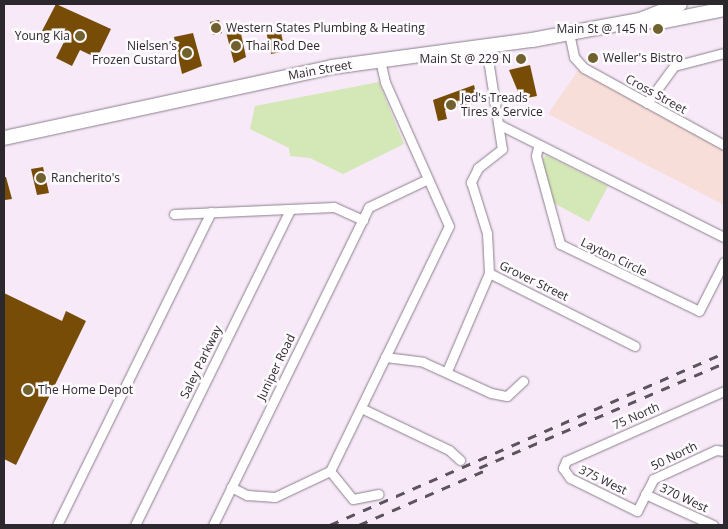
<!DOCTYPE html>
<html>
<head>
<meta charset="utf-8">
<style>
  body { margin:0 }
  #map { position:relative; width:728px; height:529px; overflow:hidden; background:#f7e9f8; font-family:"Open Sans",sans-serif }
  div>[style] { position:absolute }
  .industrial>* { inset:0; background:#f8ded8 }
  .green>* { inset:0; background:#d4e7b6 }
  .building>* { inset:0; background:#764c07 }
  .roads { filter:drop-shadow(0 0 1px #8b7f8c) drop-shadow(0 0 1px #8b7f8c) }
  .street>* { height:9px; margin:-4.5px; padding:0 4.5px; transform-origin:4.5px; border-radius:4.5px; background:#fff }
  .secondary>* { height:14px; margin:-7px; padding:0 7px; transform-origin:7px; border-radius:7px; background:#fff }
  .rail>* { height:2.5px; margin-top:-1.25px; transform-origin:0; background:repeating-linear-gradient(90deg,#5b545c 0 9px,transparent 0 18px) }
  .dots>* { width:14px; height:14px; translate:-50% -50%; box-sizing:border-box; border:2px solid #fefbfe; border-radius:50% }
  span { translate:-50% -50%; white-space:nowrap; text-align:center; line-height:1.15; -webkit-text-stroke:5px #fefbfe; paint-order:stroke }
  .poi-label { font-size:12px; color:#2d282e }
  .left { translate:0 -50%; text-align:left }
  .right { translate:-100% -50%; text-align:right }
  .street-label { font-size:12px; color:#2d282e }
  .frame { position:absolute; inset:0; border:5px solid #2d282e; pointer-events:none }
</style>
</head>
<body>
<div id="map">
  <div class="industrial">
    <div style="clip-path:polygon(579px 69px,724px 146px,724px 205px,548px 114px)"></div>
  </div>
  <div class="green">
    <div style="clip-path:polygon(379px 82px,404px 144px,343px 174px,310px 158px,290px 156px,289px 148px,250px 129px,255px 106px)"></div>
    <div style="clip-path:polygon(546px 155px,608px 186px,589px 222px,552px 202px,542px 160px)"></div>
  </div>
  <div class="building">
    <div style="clip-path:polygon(56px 4px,111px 29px,97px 58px,80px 50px,72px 66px,56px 58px,64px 42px,42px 31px)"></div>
    <div style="clip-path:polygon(219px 20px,222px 33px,213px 35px,210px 22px)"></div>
    <div style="clip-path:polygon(280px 28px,285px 51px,271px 54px,266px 31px)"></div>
    <div style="clip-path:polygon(240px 29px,246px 57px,234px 63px,226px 32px)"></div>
    <div style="clip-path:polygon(193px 33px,202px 66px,182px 74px,174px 37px)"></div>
    <div style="clip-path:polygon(530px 65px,537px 96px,521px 99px,509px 70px)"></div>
    <div style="clip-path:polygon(474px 85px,478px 102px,445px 110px,447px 119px,438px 121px,433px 100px)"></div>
    <div style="clip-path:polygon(43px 167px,49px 193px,37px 195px,31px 169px)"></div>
    <div style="clip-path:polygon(4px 177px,6px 177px,12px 199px,5px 200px)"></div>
    <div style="clip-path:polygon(4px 293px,62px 321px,66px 311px,86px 321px,16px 465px,4px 459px)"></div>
  </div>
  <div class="roads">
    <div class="street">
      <div style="left:569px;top:33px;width:25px;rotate:78deg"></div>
      <div style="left:574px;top:57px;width:15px;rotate:48deg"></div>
      <div style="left:584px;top:68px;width:160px;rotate:28.8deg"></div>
      <div style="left:486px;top:46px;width:104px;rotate:81.2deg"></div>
      <div style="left:502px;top:149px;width:31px;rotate:142deg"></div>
      <div style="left:478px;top:168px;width:16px;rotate:117deg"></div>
      <div style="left:471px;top:182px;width:53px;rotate:72.6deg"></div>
      <div style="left:487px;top:233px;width:40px;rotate:87.1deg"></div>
      <div style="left:489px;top:273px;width:163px;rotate:26.6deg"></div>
      <div style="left:647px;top:103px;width:46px;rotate:-53.9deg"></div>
      <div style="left:674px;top:66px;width:52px;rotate:-14.6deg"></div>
      <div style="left:500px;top:125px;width:250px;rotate:26.6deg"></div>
      <div style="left:538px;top:147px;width:9px;rotate:103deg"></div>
      <div style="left:536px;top:156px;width:91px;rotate:74.7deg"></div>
      <div style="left:560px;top:244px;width:154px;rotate:25.7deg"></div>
      <div style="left:699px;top:311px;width:55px;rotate:-63deg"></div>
      <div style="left:174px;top:214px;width:160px;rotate:-2.5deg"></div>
      <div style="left:334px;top:207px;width:32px;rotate:24deg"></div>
      <div style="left:385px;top:357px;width:38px;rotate:7deg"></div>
      <div style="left:423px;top:362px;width:75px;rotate:24.5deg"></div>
      <div style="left:491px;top:393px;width:16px;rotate:11deg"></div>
      <div style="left:507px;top:396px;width:22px;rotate:-43deg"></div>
      <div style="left:447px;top:371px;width:107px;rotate:-66.8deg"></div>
      <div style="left:724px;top:391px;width:173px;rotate:156.1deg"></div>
      <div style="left:566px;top:461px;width:8px;rotate:113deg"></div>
      <div style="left:563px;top:468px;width:12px;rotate:55deg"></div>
      <div style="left:570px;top:478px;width:75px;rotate:26.2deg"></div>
      <div style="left:637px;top:511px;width:36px;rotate:-63deg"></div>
      <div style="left:653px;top:479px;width:69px;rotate:-24.7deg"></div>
      <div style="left:716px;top:450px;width:8px;rotate:7deg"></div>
      <div style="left:361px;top:408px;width:98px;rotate:25.5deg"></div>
      <div style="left:449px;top:450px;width:15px;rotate:42deg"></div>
      <div style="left:330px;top:471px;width:36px;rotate:51deg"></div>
      <div style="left:353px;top:499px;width:26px;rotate:-11deg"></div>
      <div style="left:231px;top:487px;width:18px;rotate:27deg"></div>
      <div style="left:247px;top:495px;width:28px;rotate:4deg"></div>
      <div style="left:275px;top:497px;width:61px;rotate:-25.3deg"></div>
      <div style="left:330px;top:471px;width:272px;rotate:-64.1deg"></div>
      <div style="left:449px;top:226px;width:158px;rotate:-114deg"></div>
      <div style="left:385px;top:82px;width:23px;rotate:-103deg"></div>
      <div style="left:645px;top:494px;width:75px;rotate:24.5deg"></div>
      <div style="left:57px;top:525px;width:349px;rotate:-63.8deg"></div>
      <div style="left:135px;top:525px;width:351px;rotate:-63.8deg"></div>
      <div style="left:213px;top:525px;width:354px;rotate:-63.9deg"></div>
      <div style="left:369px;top:207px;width:65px;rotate:-25.4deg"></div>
    </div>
    <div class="secondary">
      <div style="left:640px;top:20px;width:43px;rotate:-21.8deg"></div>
      <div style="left:4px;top:138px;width:336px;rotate:-12.2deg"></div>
      <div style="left:332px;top:67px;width:202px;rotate:-7.7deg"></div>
      <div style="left:532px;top:40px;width:110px;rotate:-10.5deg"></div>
      <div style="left:640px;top:20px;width:20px;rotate:6deg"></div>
      <div style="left:660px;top:22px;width:65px;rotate:-11.5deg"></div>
    </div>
  </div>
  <div class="rail">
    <div style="left:479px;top:468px;width:267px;rotate:-23.2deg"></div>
    <div style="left:330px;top:525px;width:430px;rotate:-23.6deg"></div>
    <div style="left:359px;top:525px;width:141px;rotate:-23.5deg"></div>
  </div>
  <div class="dots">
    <div style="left:216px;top:28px;background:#71612f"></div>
    <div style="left:658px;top:29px;background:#71612f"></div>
    <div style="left:80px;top:36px;background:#71612f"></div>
    <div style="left:236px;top:46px;background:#71612f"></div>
    <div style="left:187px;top:53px;background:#71612f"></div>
    <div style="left:593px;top:58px;background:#71612f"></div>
    <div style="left:521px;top:59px;background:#71612f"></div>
    <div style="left:451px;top:105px;background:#71612f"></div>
    <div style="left:41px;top:178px;background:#71612f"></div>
    <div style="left:28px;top:390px;background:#71612f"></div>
  </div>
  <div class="poi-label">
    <span class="left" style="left:226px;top:28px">Western States Plumbing &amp; Heating</span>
    <span class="right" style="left:648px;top:29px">Main St @ 145 N</span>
    <span class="right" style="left:70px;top:36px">Young Kia</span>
    <span class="right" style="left:177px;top:53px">Nielsen's<br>Frozen Custard</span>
    <span class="left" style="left:246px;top:46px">Thai Rod Dee</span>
    <span class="left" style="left:603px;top:58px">Weller's Bistro</span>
    <span class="right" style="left:511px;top:59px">Main St @ 229 N</span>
    <span class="left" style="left:461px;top:105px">Jed's Treads<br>Tires &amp; Service</span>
    <span class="left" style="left:51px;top:178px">Rancherito's</span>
    <span class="left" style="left:38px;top:390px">The Home Depot</span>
  </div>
  <div class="street-label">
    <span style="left:320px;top:70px;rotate:-10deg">Main Street</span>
    <span style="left:656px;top:94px;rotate:29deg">Cross Street</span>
    <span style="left:614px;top:257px;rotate:26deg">Layton Circle</span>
    <span style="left:534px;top:281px;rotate:26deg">Grover Street</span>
    <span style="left:201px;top:362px;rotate:-64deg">Saley Parkway</span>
    <span style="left:276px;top:367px;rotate:-64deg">Juniper Road</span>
    <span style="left:636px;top:416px;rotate:-24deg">75 North</span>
    <span style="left:674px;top:456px;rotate:-26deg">50 North</span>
    <span style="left:603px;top:480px;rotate:26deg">375 West</span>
    <span style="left:684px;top:498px;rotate:25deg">370 West</span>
  </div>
  <div class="frame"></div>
</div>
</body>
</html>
